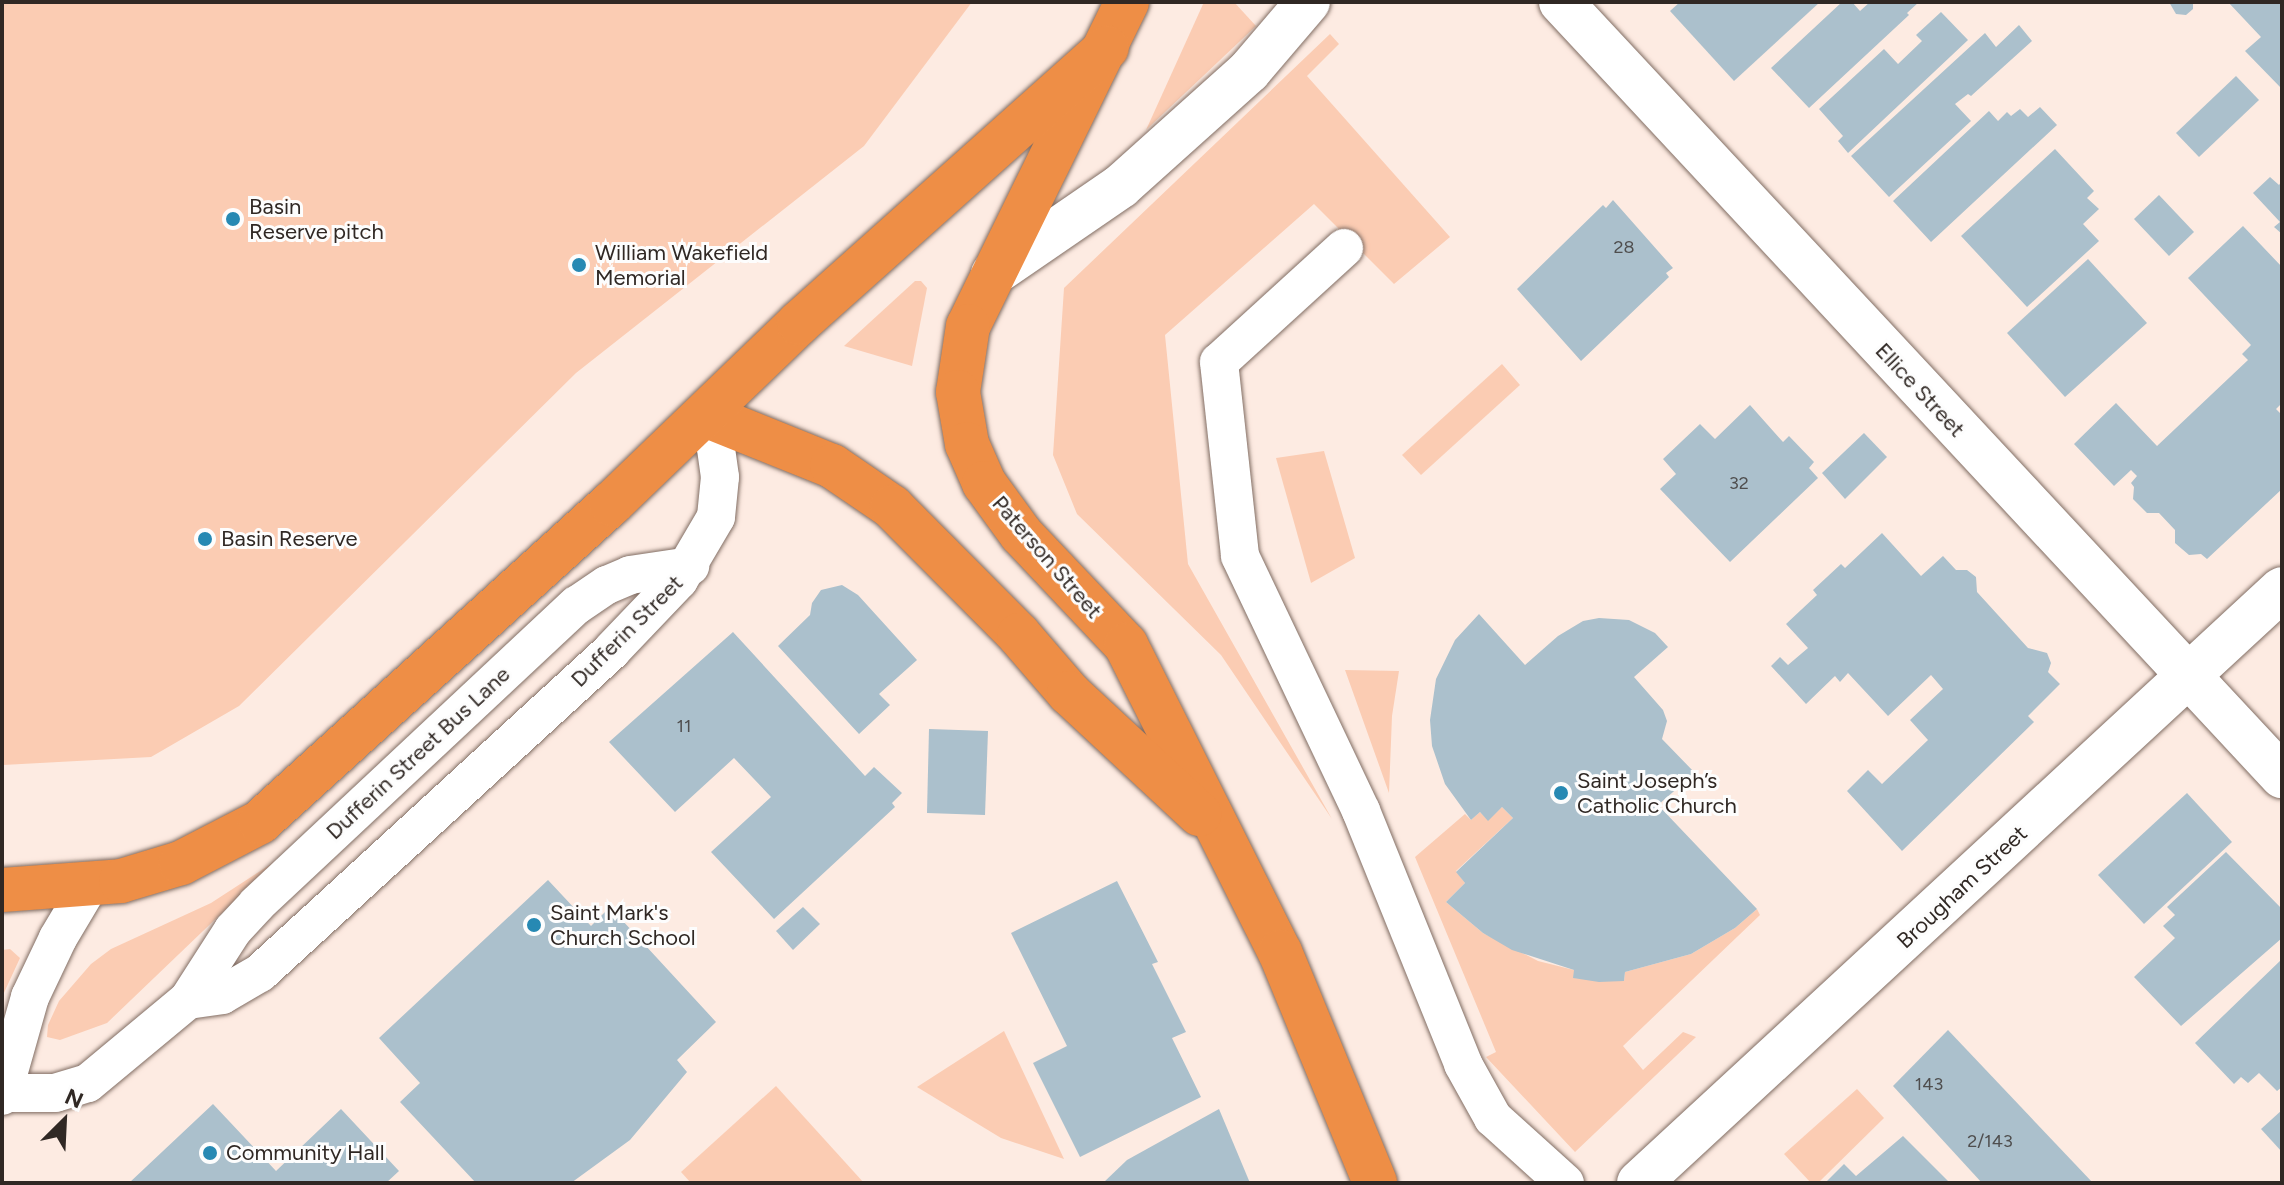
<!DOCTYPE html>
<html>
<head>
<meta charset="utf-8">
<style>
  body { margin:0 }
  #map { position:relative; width:2284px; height:1185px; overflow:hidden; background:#fdebe2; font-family:Figtree,sans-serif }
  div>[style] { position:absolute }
  .green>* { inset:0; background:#fbccb3 }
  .building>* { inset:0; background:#abc0cc }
  .roads { filter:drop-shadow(0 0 2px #816d63) drop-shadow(0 0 2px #816d63) }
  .service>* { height:38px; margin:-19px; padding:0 19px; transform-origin:19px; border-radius:19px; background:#fff }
  .minor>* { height:44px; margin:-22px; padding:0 22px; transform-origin:22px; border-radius:22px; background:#fff }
  .trunk>* { height:44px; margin:-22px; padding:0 22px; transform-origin:22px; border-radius:22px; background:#ee8e46 }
  .dots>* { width:22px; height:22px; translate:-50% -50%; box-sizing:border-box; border:4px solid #fdfdfd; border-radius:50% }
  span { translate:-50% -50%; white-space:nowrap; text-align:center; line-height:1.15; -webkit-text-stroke:6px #fdfdfd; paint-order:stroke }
  .number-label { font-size:18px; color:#4f4e4e }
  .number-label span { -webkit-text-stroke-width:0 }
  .poi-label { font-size:22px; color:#302824 }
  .left { translate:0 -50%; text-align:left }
  .street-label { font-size:22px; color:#302824 }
  .frame { position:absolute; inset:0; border:4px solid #302824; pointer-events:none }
  .north { position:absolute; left:24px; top:1081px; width:80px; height:80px; -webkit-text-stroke:6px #fdfdfd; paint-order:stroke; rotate:24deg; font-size:22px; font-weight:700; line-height:32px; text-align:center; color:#302824 }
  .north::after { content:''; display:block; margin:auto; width:28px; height:36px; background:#302824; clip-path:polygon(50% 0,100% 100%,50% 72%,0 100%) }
</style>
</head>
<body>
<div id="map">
  <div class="green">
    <div style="clip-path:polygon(2px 2px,972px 2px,864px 146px,576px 373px,239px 706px,151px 757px,3px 765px)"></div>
    <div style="clip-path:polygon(1204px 2px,1234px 2px,1256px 26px,1146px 130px)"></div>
    <div style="clip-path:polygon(1330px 34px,1339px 44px,1307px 76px,1450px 237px,1394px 284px,1314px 204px,1165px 335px,1188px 564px,1332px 819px,1221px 655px,1077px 514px,1053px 455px,1064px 288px)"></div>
    <div style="clip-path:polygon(915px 281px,921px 281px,927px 288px,912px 366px,844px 346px)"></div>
    <div style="clip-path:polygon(1502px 364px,1520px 385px,1421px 475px,1402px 455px)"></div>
    <div style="clip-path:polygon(1324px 451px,1355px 558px,1311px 583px,1276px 458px)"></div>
    <div style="clip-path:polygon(1345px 670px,1399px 671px,1392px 716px,1389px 793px)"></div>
    <div style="clip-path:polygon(1502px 807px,1513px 818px,1456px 871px,1465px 883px,1446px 902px,1483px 933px,1538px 961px,1574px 970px,1574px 978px,1624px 981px,1625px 972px,1691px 954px,1735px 928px,1757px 909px,1760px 915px,1623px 1046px,1643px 1070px,1683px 1032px,1696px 1037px,1575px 1152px,1486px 1057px,1496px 1052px,1415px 857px,1465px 814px,1471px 820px,1480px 812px,1488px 820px)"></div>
    <div style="clip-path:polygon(277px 860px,107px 1023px,60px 1040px,47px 1037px,48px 1025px,59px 1001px,91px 964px,111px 949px,211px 903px)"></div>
    <div style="clip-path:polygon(10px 949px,20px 958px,2px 997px,2px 950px)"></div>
    <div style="clip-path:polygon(1004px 1031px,1064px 1159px,1001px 1138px,917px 1087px)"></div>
    <div style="clip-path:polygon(776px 1086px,864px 1183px,691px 1183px,681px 1172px)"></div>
    <div style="clip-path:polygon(1857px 1089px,1884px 1118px,1818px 1183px,1811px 1183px,1784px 1154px)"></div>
  </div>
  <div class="building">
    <div style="clip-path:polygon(1680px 2px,1820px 2px,1734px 81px,1670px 11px)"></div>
    <div style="clip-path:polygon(1842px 2px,1852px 2px,1860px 11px,1870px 2px,1919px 2px,1907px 13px,1909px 15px,1809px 108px,1771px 68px)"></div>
    <div style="clip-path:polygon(2169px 2px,2193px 2px,2193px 9px,2186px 15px,2176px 14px)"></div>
    <div style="clip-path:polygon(2228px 2px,2282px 2px,2281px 88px,2245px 51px,2261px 37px)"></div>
    <div style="clip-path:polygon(1941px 12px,1968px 40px,1848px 153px,1838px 141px,1843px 136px,1819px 109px,1884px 49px,1898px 64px,1922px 41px,1916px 35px)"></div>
    <div style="clip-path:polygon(2019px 25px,2032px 41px,1971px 96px,1968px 94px,1955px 104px,1971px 121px,1889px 197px,1851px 156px,1985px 33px,1996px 47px)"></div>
    <div style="clip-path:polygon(2236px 76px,2259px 100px,2199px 157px,2176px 133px)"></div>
    <div style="clip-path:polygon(2040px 107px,2057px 125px,1931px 242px,1893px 201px,1989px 111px,1998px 121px,2007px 112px,2011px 116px,2020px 109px,2028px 117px)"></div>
    <div style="clip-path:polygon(2055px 149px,2094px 191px,2087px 198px,2099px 209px,2083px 224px,2099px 241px,2027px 307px,1961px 236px)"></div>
    <div style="clip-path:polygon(2270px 177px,2279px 185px,2282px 181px,2282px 234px,2274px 227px,2280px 222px,2253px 193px)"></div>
    <div style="clip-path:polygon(2159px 195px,2194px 232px,2169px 256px,2134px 219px)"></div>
    <div style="clip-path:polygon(1613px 200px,1673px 268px,1666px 273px,1669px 277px,1581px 361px,1517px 289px,1603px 205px,1606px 208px)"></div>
    <div style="clip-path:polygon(2243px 226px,2282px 267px,2282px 403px,2276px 409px,2282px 415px,2282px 489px,2207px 559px,2201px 554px,2189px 555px,2175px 543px,2175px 530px,2159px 513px,2147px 513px,2133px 499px,2134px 487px,2131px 483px,2137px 476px,2131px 470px,2114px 486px,2074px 444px,2116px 403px,2157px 446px,2248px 360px,2242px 354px,2251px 345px,2188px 278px)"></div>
    <div style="clip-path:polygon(2088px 259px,2147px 323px,2065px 397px,2007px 333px)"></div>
    <div style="clip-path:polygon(1750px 405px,1783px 442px,1789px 436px,1814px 462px,1809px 468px,1818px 478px,1730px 562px,1660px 489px,1676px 474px,1663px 459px,1700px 424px,1715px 439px)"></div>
    <div style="clip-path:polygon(1864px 433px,1887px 457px,1845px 499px,1822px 473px)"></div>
    <div style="clip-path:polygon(1882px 533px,1921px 576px,1943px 556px,1956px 570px,1967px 570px,1976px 577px,1977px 592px,2028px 648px,2047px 653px,2051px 663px,2048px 672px,2060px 684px,2028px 716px,2034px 722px,1902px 851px,1847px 791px,1868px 770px,1882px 784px,1928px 740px,1910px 720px,1943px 689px,1931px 675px,1888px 716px,1848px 673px,1840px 682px,1835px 676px,1806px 704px,1771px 666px,1780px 657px,1788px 665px,1808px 648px,1786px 624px,1817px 595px,1813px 590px,1841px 564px,1845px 568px)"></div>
    <div style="clip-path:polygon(842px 585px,858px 595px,917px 660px,879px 694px,890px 705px,859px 734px,778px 646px,810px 615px,812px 603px,821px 590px)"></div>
    <div style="clip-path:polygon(1479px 614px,1525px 665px,1558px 636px,1583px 621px,1599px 618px,1629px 620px,1655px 633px,1668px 647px,1634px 677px,1663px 710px,1667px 721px,1662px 739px,1695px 773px,1658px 805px,1757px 909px,1735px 928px,1691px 954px,1625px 972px,1624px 981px,1599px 982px,1573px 978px,1574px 970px,1512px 950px,1483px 933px,1446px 902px,1465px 883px,1456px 872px,1513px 818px,1502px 807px,1488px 821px,1480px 812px,1471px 820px,1445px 784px,1432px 746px,1430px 720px,1436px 679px,1455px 640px)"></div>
    <div style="clip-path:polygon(733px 632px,865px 776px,874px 767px,902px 793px,892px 803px,895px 807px,774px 919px,711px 852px,771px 797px,734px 758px,675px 812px,609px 742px)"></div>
    <div style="clip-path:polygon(929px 729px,988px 731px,985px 815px,927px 813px)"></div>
    <div style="clip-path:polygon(2187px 793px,2232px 842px,2144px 924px,2098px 875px)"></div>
    <div style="clip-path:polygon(2226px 852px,2282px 909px,2282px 938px,2181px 1026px,2134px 977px,2175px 938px,2163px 926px,2175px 915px,2167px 907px)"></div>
    <div style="clip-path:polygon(548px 880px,591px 926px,610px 907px,716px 1022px,677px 1060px,687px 1072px,630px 1140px,571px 1183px,476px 1183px,400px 1102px,420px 1083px,379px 1038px)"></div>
    <div style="clip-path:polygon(1117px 881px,1158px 962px,1152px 964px,1186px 1032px,1172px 1038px,1201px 1097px,1080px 1157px,1033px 1063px,1067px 1046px,1011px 933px)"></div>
    <div style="clip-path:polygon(803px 907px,820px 924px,793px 950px,776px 931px)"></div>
    <div style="clip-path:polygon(2282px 959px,2282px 1087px,2277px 1091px,2259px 1073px,2248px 1083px,2241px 1077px,2234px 1084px,2195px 1043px)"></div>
    <div style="clip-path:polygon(1948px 1030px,2093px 1183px,1982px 1183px,1893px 1086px)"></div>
    <div style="clip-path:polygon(213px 1104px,276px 1171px,341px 1109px,399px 1171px,386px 1183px,129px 1183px)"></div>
    <div style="clip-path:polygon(1219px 1109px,1250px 1183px,1103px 1183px,1127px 1160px)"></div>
    <div style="clip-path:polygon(2282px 1110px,2282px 1152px,2261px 1129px)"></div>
    <div style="clip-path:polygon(1903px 1136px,1950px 1183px,1825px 1183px,1844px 1164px,1856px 1176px)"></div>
  </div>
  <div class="roads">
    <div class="service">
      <div style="left:1344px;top:248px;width:169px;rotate:137.6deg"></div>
      <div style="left:1219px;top:362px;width:195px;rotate:83.8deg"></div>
      <div style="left:1240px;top:556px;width:282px;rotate:64.6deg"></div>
      <div style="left:1361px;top:811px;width:273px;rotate:68deg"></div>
      <div style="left:1463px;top:1064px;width:62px;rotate:60.9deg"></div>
      <div style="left:1493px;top:1118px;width:97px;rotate:42.1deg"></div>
      <div style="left:188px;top:1000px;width:83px;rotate:-57.3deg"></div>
      <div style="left:233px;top:930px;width:35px;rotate:-47deg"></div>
      <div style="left:257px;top:904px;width:438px;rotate:-43.1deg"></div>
      <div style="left:577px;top:605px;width:36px;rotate:-34deg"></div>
      <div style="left:607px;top:585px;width:25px;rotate:-23deg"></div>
      <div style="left:630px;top:575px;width:61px;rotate:-8.5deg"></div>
      <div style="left:3px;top:1093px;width:52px"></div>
      <div style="left:55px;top:1093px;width:34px;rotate:-17deg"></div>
      <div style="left:88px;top:1083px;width:130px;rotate:-39.7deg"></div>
      <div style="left:188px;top:1000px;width:34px;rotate:-8deg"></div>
      <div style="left:222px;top:995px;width:44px;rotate:-30.1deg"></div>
      <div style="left:260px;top:973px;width:478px;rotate:-42.5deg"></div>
      <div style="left:612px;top:650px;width:97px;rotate:-46.3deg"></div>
      <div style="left:679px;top:580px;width:73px;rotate:-59.6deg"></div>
      <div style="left:716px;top:517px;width:40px;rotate:-84.3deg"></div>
      <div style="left:720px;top:477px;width:30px;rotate:-98deg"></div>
      <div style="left:716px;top:447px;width:34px;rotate:-109deg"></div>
      <div style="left:2px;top:1096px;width:103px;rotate:-74.2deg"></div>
      <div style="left:30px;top:997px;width:65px;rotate:-64.6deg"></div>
      <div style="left:58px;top:938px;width:61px;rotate:-59.2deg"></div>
    </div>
    <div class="minor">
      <div style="left:1561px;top:2px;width:1058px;rotate:47.03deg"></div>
      <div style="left:993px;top:274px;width:155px;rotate:-34.5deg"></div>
      <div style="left:1121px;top:186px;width:172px;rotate:-41.9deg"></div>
      <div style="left:1249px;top:71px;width:91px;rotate:-49.5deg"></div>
      <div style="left:1639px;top:1183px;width:875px;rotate:-42.73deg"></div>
    </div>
    <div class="trunk">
      <div style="left:1127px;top:2px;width:361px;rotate:116.1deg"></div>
      <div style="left:968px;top:326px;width:67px;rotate:98.6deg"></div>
      <div style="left:958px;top:392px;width:53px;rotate:80.2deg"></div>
      <div style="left:967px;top:444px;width:43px;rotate:66.4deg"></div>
      <div style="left:984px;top:483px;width:63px;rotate:54deg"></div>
      <div style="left:1021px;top:534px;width:153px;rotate:46.6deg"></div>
      <div style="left:1126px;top:645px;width:343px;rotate:63.4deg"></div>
      <div style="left:1280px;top:952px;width:250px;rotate:67.6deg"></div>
      <div style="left:705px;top:415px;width:137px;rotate:21.9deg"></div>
      <div style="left:832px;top:466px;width:73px;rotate:34.3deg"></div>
      <div style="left:892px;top:507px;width:180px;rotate:45.2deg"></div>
      <div style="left:1019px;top:635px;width:77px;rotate:49.2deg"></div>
      <div style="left:1069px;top:693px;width:178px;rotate:42.9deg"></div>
      <div style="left:2px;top:890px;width:119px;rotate:-4.3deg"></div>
      <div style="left:121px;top:881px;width:63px;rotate:-16.7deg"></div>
      <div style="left:181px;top:863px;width:89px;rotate:-27.4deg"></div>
      <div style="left:260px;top:822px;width:474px;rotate:-42.2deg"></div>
      <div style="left:611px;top:504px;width:261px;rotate:-43.9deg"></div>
      <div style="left:799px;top:323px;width:413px;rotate:-41.8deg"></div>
    </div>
  </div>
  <div class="dots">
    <div style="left:233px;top:219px;background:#2789b3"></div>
    <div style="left:579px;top:265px;background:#2789b3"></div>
    <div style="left:205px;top:539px;background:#2789b3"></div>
    <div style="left:1561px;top:793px;background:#2789b3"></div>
    <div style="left:534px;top:925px;background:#2789b3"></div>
    <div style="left:210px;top:1153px;background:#2789b3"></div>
  </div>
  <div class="number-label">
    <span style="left:1624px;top:247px">28</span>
    <span style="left:1739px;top:483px">32</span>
    <span style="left:684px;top:726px">11</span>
    <span style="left:1929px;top:1084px">143</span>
    <span style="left:1990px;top:1141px">2/143</span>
  </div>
  <div class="poi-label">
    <span class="left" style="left:249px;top:219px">Basin<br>Reserve pitch</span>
    <span class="left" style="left:595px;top:265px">William Wakefield<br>Memorial</span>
    <span class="left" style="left:221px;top:539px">Basin Reserve</span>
    <span class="left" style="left:1577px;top:793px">Saint Joseph’s<br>Catholic Church</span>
    <span class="left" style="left:550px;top:925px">Saint Mark's<br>Church School</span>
    <span class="left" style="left:226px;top:1153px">Community Hall</span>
  </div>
  <div class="street-label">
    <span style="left:1920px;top:390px;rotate:47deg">Ellice Street</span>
    <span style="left:1047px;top:557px;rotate:49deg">Paterson Street</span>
    <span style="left:627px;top:631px;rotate:-45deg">Dufferin Street</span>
    <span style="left:418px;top:753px;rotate:-43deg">Dufferin Street Bus Lane</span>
    <span style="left:1962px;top:887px;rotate:-43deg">Brougham Street</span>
  </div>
  <div class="frame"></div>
  <div class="north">N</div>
</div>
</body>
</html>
